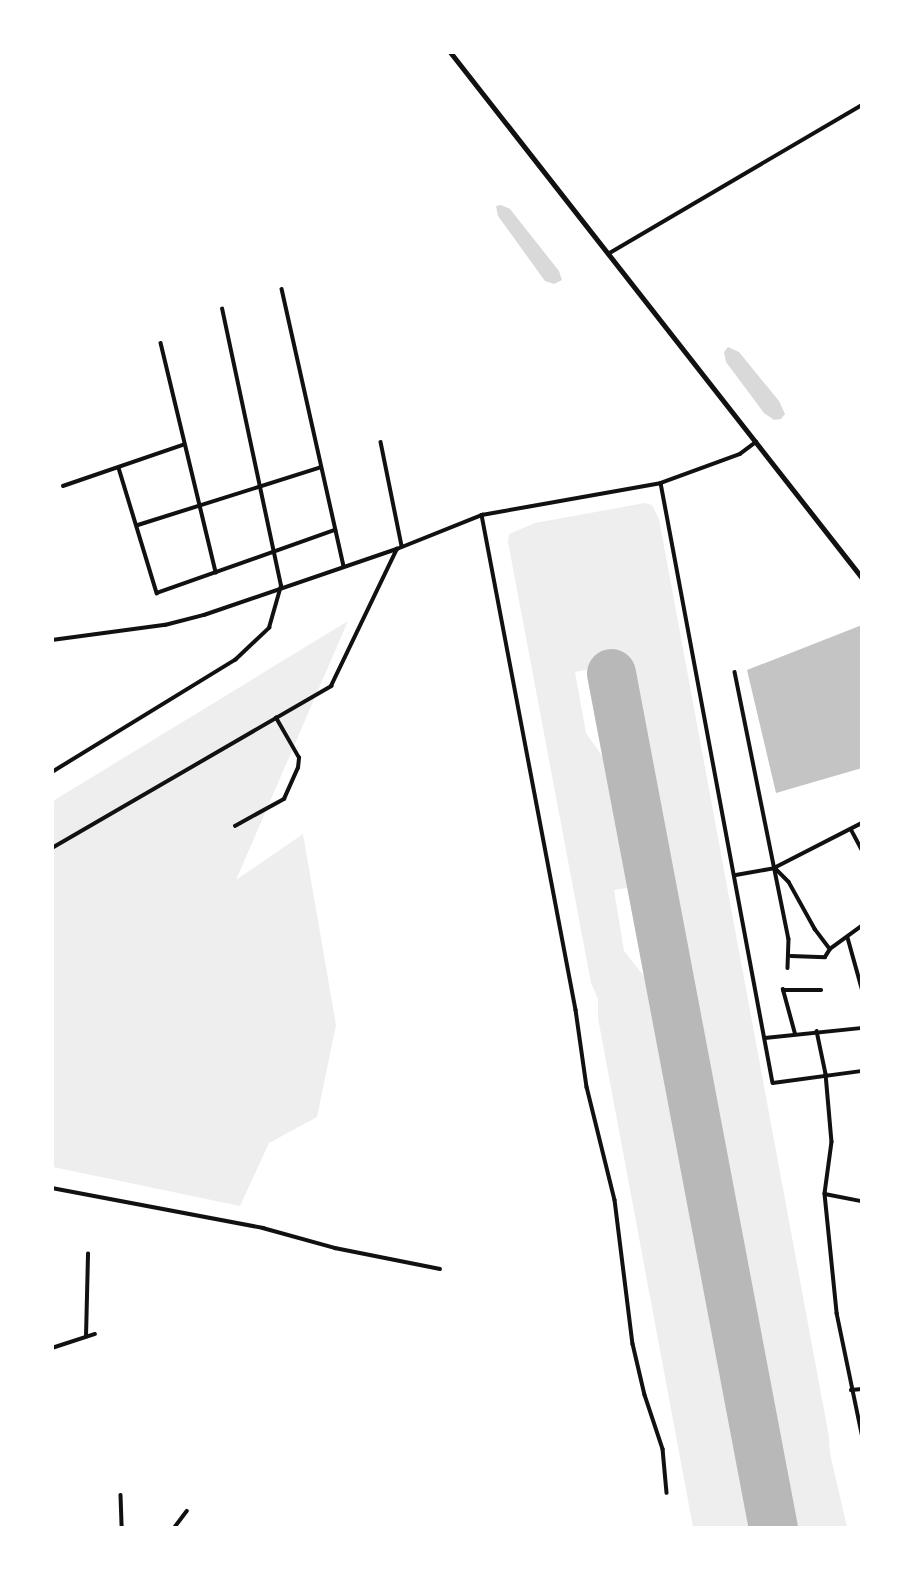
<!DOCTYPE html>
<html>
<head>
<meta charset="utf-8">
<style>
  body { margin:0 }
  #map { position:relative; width:914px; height:1580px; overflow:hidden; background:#fff; font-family:"Space Grotesk",sans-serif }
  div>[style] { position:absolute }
  .green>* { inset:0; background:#eee }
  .water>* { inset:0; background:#d9d9d9 }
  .runway>* { height:49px; margin:-24.5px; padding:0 24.5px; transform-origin:24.5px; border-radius:24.5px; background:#b8b8b8 }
  .building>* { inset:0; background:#c4c4c4 }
  .minor>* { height:3.5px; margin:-1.75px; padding:0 1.75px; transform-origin:1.75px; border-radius:1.75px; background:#111 }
  .trunk>* { height:5px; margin:-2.5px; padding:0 2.5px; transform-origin:2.5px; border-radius:2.5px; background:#111 }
  span { translate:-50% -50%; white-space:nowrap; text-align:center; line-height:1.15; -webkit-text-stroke:6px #fff; paint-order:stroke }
  .frame { position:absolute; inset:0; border:54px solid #fff; pointer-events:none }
</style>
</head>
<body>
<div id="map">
  <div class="green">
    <div style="clip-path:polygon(645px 503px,652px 505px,659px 519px,829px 1437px,830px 1454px,847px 1527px,791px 1527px,627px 662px,575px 672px,586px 733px,614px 773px,633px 887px,614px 890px,624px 951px,656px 991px,757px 1527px,693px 1527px,598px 1018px,598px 999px,591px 983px,508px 542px,509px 534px,535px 523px)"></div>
    <div style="clip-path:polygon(348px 621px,236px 880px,303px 834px,336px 1025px,317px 1117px,269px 1143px,240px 1206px,53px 1167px,53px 801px)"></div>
  </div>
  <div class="water">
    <div style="clip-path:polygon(501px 205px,510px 209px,559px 271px,562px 280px,554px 284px,545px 281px,498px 216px,496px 206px)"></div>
    <div style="clip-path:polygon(728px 347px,739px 352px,779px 401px,785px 414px,781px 419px,774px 420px,764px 413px,726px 362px,724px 352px)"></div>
  </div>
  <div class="runway">
    <div style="left:611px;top:673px;width:870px;rotate:79.27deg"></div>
  </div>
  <div class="building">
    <div style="clip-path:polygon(862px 625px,862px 768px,776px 793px,747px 670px)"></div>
  </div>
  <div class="minor">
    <div style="left:608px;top:254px;width:294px;rotate:-30.4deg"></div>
    <div style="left:282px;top:289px;width:284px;rotate:77.4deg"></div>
    <div style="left:161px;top:343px;width:236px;rotate:76.5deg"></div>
    <div style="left:381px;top:442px;width:106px;rotate:78.6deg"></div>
    <div style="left:119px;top:468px;width:131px;rotate:73.1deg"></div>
    <div style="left:157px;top:593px;width:189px;rotate:-19.5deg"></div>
    <div style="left:661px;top:483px;width:610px;rotate:79.43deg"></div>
    <div style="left:773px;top:1083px;width:90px;rotate:-7.7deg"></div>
    <div style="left:63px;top:486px;width:127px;rotate:-18.9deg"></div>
    <div style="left:482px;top:515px;width:504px;rotate:79.25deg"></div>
    <div style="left:576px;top:1010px;width:78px;rotate:81.9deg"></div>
    <div style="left:587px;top:1087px;width:116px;rotate:76.1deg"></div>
    <div style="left:615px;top:1200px;width:145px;rotate:82.9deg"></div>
    <div style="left:633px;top:1344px;width:52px;rotate:76.8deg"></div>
    <div style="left:645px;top:1395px;width:57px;rotate:71.6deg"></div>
    <div style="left:663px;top:1449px;width:44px;rotate:84.8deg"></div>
    <div style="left:138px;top:525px;width:190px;rotate:-17.5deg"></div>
    <div style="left:52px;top:640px;width:114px;rotate:-7.6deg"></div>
    <div style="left:165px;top:625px;width:40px;rotate:-14.4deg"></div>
    <div style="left:204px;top:615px;width:204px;rotate:-18.9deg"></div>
    <div style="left:397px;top:549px;width:92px;rotate:-21.8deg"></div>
    <div style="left:482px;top:515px;width:182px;rotate:-10.1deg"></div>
    <div style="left:661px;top:483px;width:84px;rotate:-20.2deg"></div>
    <div style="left:740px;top:454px;width:20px;rotate:-37deg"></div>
    <div style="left:735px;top:672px;width:272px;rotate:78.6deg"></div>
    <div style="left:789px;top:939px;width:29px;rotate:92deg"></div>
    <div style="left:52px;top:772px;width:215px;rotate:-31.5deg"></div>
    <div style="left:235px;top:660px;width:47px;rotate:-43.3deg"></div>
    <div style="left:269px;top:628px;width:44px;rotate:-74.1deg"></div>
    <div style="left:281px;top:586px;width:283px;rotate:-102deg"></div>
    <div style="left:235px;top:826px;width:56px;rotate:-28.9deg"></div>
    <div style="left:284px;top:799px;width:34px;rotate:-66deg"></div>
    <div style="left:298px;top:768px;width:10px;rotate:-84deg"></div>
    <div style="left:299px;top:758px;width:46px;rotate:-119.9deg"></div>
    <div style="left:851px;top:829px;width:24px;rotate:62deg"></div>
    <div style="left:52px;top:848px;width:323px;rotate:-30.1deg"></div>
    <div style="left:331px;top:686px;width:152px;rotate:-64.3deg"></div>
    <div style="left:776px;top:869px;width:18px;rotate:45deg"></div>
    <div style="left:789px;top:882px;width:54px;rotate:61deg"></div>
    <div style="left:815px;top:929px;width:25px;rotate:53deg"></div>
    <div style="left:736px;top:875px;width:39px;rotate:-10deg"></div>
    <div style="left:774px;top:868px;width:99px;rotate:-27.1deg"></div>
    <div style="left:848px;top:938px;width:52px;rotate:74.4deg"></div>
    <div style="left:791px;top:956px;width:34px;rotate:2deg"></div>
    <div style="left:825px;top:957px;width:9px;rotate:-58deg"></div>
    <div style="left:830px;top:949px;width:39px;rotate:-36deg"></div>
    <div style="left:817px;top:1031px;width:44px;rotate:78.2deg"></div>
    <div style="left:826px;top:1074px;width:68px;rotate:85deg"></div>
    <div style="left:832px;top:1142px;width:52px;rotate:97.7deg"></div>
    <div style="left:825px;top:1194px;width:120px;rotate:84.2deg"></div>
    <div style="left:837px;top:1313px;width:124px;rotate:78.3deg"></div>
    <div style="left:795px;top:1034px;width:46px;rotate:-105.3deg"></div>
    <div style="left:783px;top:990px;width:38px"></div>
    <div style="left:765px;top:1038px;width:98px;rotate:-5.9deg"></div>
    <div style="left:52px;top:1188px;width:215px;rotate:10.7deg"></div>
    <div style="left:263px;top:1228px;width:75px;rotate:15.5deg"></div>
    <div style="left:335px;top:1248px;width:107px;rotate:11.3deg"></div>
    <div style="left:825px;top:1194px;width:38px;rotate:11deg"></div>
    <div style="left:86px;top:1337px;width:83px;rotate:-88.6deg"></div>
    <div style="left:52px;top:1348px;width:45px;rotate:-18deg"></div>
    <div style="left:851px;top:1390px;width:11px;rotate:-5deg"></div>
    <div style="left:121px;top:1495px;width:33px;rotate:88deg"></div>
    <div style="left:174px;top:1528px;width:21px;rotate:-53deg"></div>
  </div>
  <div class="trunk">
    <div style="left:450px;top:52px;width:668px;rotate:51.93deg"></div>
  </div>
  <div class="frame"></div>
</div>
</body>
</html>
